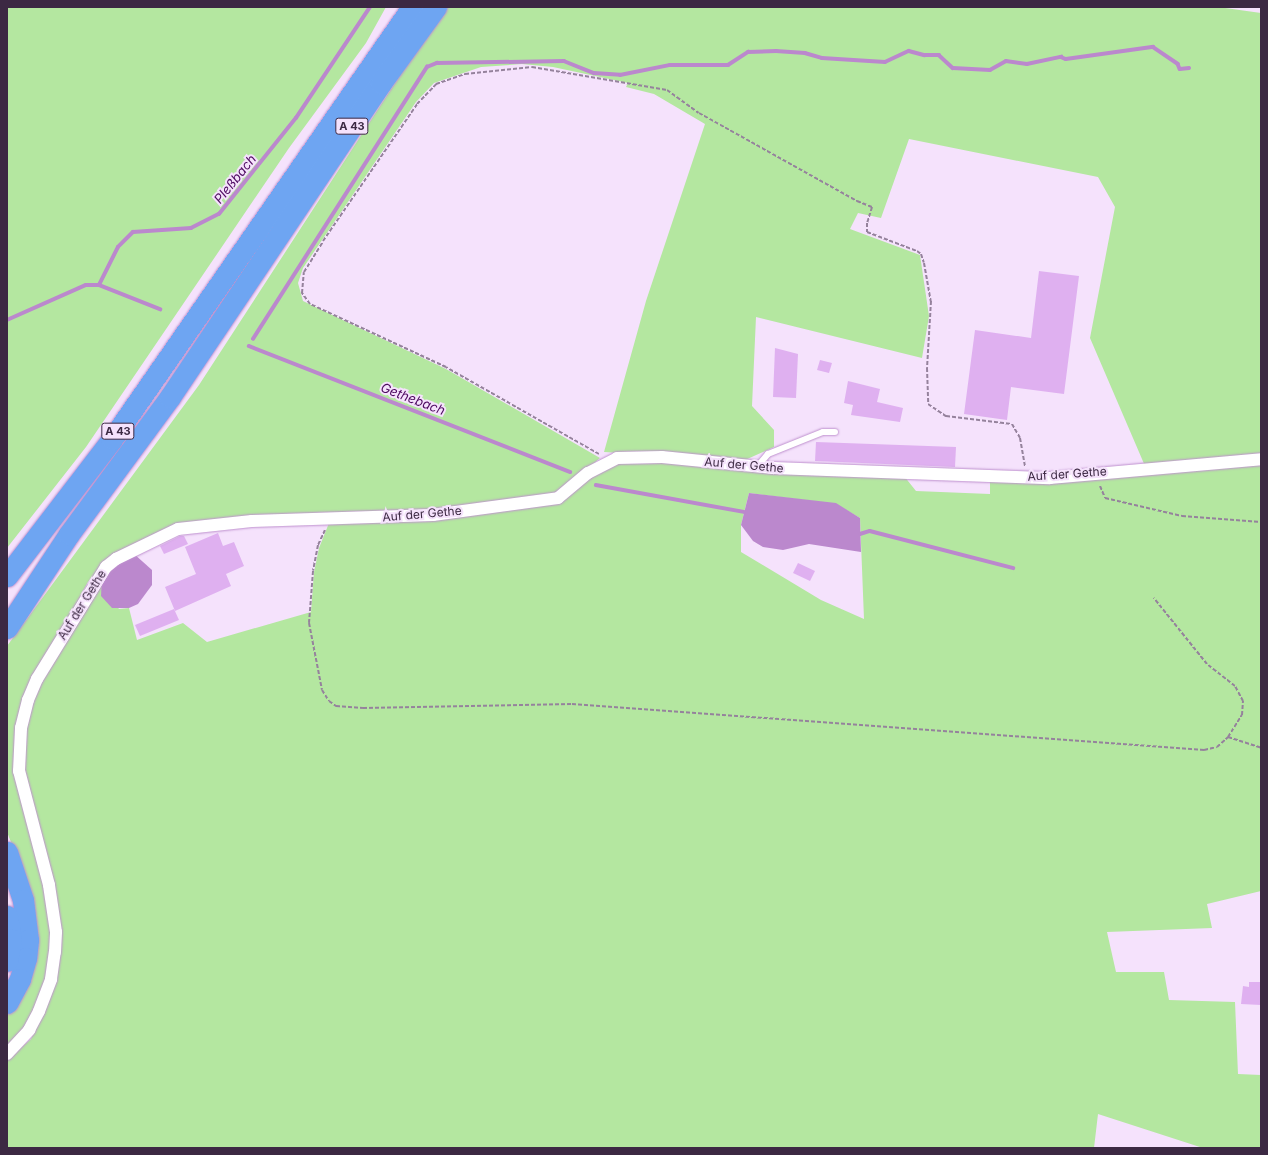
<!DOCTYPE html>
<html>
<head>
<meta charset="utf-8">
<style>
  body { margin:0 }
  #map { position:relative; width:1268px; height:1155px; overflow:hidden; background:#f5e2fc; font-family:Inter,sans-serif }
  div>[style] { position:absolute }
  .green>* { inset:0; background:#b4e7a0 }
  .water>* { inset:0; background:#bb88cd }
  .stream>* { height:3.5px; margin:-1.75px; padding:0 1.75px; transform-origin:1.75px; border-radius:1.75px; background:#bb88cd }
  .building>* { inset:0; background:#dfb0f0 }
  .path>* { height:2px; margin-top:-1px; transform-origin:0; background:repeating-linear-gradient(90deg,#95829c 0 4px,transparent 0 6px) }
  .roads { filter:drop-shadow(0 0 1px #be90ce) drop-shadow(0 0 1px #be90ce) }
  .service>* { height:6px; margin:-3px; padding:0 3px; transform-origin:3px; border-radius:3px; background:#fff }
  .minor>* { height:12px; margin:-6px; padding:0 6px; transform-origin:6px; border-radius:6px; background:#fff }
  .motorway>* { height:21px; margin:-10.5px; padding:0 10.5px; transform-origin:10.5px; border-radius:10.5px; background:#6ea5f2 }
  span { translate:-50% -50%; white-space:nowrap; text-align:center; line-height:1.15; -webkit-text-stroke:4px #f5e2fc; paint-order:stroke }
  .shield-label span { padding:1px 3px; background:#f5e2fc; border:1px solid; border-radius:3px; -webkit-text-stroke-width:0 }
  .shield-label { font-size:11px; color:#3c2943; font-weight:700 }
  .street-label { font-size:12px; color:#3c2943 }
  .water-label { font-size:13px; color:#4d0a60; font-style:italic }
  .frame { position:absolute; inset:0; border:8px solid #3c2943; pointer-events:none }
</style>
</head>
<body>
<div id="map">
  <div class="green">
    <div style="clip-path:polygon(7px 7px,386px 7px,366px 43px,289px 148px,86px 447px,7px 548px)"></div>
    <div style="clip-path:polygon(evenodd,448px 7px,1218px 7px,1261px 13px,1261px 456px,1145px 466px,1090px 338px,1115px 207px,1098px 177px,909px 139px,881px 218px,858px 213px,850px 229px,920px 255px,929px 316px,922px 358px,756px 317px,752px 406px,774px 430px,774px 447px,745px 460px,604px 452px,646px 301px,705px 124px,654px 94px,626px 87px,628px 83px,553px 67px,522px 64px,481px 67px,434px 83px,416px 102px,303px 268px,298px 283px,303px 301px,446px 369px,600px 458px,561px 492px,453px 509px,214px 522px,110px 559px,88px 582px,71px 614px,100px 582px,119px 609px,129px 608px,137px 640px,183px 623px,207px 642px,311px 612px,314px 572px,319px 548px,329px 523px,561px 502px,591px 475px,618px 460px,904px 476px,916px 491px,990px 494px,990px 479px,1261px 464px,1261px 891px,1207px 904px,1212px 928px,1107px 932px,1116px 972px,1164px 972px,1169px 1000px,1235px 1002px,1238px 1074px,1261px 1075px,1261px 1148px,1203px 1148px,1098px 1114px,1094px 1148px,7px 1148px,7px 1060px,31px 1039px,50px 996px,51px 952px,45px 987px,20px 1035px,7px 1049px,7px 1016px,28px 984px,26px 880px,7px 832px,7px 646px,199px 385px,421px 43px,448px 7px,749px 493px,836px 504px,860px 518px,864px 619px,821px 600px,741px 552px,741px 525px,749px 493px)"></div>
  </div>
  <div class="water">
    <div style="clip-path:polygon(749px 493px,836px 503px,860px 518px,861px 552px,809px 544px,783px 550px,763px 547px,753px 541px,741px 525px)"></div>
    <div style="clip-path:polygon(133px 553px,152px 570px,152px 585px,138px 604px,129px 608px,112px 608px,101px 596px,102px 578px)"></div>
  </div>
  <div class="stream">
    <div style="left:99px;top:285px;width:42px;rotate:-63.4deg"></div>
    <div style="left:118px;top:247px;width:21px;rotate:-45deg"></div>
    <div style="left:133px;top:232px;width:58px;rotate:-3.9deg"></div>
    <div style="left:191px;top:228px;width:31px;rotate:-27deg"></div>
    <div style="left:219px;top:214px;width:123px;rotate:-51.3deg"></div>
    <div style="left:296px;top:118px;width:133px;rotate:-56.3deg"></div>
    <div style="left:7px;top:320px;width:86px;rotate:-23.9deg"></div>
    <div style="left:86px;top:285px;width:13px"></div>
    <div style="left:99px;top:285px;width:66px;rotate:21.5deg"></div>
    <div style="left:253px;top:339px;width:323px;rotate:-57.4deg"></div>
    <div style="left:427px;top:67px;width:11px;rotate:-22deg"></div>
    <div style="left:437px;top:63px;width:127px;rotate:-0.9deg"></div>
    <div style="left:564px;top:61px;width:32px;rotate:22deg"></div>
    <div style="left:594px;top:73px;width:26px;rotate:4deg"></div>
    <div style="left:620px;top:75px;width:51px;rotate:-11.3deg"></div>
    <div style="left:670px;top:65px;width:58px"></div>
    <div style="left:728px;top:65px;width:24px;rotate:-33deg"></div>
    <div style="left:748px;top:52px;width:28px;rotate:-2deg"></div>
    <div style="left:776px;top:51px;width:29px;rotate:4deg"></div>
    <div style="left:805px;top:53px;width:18px;rotate:16deg"></div>
    <div style="left:822px;top:58px;width:63px;rotate:3.6deg"></div>
    <div style="left:885px;top:62px;width:26px;rotate:-25deg"></div>
    <div style="left:909px;top:51px;width:16px;rotate:15deg"></div>
    <div style="left:924px;top:55px;width:15px"></div>
    <div style="left:939px;top:55px;width:19px;rotate:43deg"></div>
    <div style="left:953px;top:68px;width:37px;rotate:3deg"></div>
    <div style="left:990px;top:70px;width:18px;rotate:-29deg"></div>
    <div style="left:1006px;top:61px;width:21px;rotate:8deg"></div>
    <div style="left:1027px;top:64px;width:35px;rotate:-12deg"></div>
    <div style="left:1061px;top:57px;width:5px;rotate:22deg"></div>
    <div style="left:1066px;top:59px;width:88px;rotate:-7.9deg"></div>
    <div style="left:1153px;top:47px;width:30px;rotate:34deg"></div>
    <div style="left:1178px;top:64px;width:5px;rotate:68deg"></div>
    <div style="left:1180px;top:69px;width:9px;rotate:-6deg"></div>
    <div style="left:249px;top:346px;width:345px;rotate:21.4deg"></div>
    <div style="left:596px;top:485px;width:150px;rotate:10.3deg"></div>
    <div style="left:860px;top:534px;width:10px;rotate:-17deg"></div>
    <div style="left:870px;top:531px;width:148px;rotate:14.5deg"></div>
  </div>
  <div class="building">
    <div style="clip-path:polygon(1039px 271px,1079px 276px,1064px 394px,1011px 387px,1007px 420px,964px 414px,975px 330px,1031px 338px)"></div>
    <div style="clip-path:polygon(775px 348px,798px 354px,796px 398px,773px 397px)"></div>
    <div style="clip-path:polygon(820px 360px,832px 363px,829px 373px,817px 370px)"></div>
    <div style="clip-path:polygon(848px 381px,880px 389px,877px 402px,903px 408px,900px 422px,851px 415px,853px 405px,844px 403px)"></div>
    <div style="clip-path:polygon(816px 442px,956px 447px,955px 467px,815px 461px)"></div>
    <div style="clip-path:polygon(218px 533px,223px 546px,234px 542px,244px 566px,226px 574px,231px 586px,175px 611px,165px 587px,196px 574px,185px 547px)"></div>
    <div style="clip-path:polygon(180px 536px,184px 536px,188px 544px,164px 554px,160px 546px)"></div>
    <div style="clip-path:polygon(798px 563px,815px 571px,810px 581px,793px 573px)"></div>
    <div style="clip-path:polygon(174px 609px,179px 620px,140px 636px,135px 625px)"></div>
    <div style="clip-path:polygon(1249px 982px,1261px 982px,1261px 1005px,1241px 1004px,1243px 986px,1249px 987px)"></div>
  </div>
  <div class="path">
    <div style="left:599px;top:454px;width:176px;rotate:-150.4deg"></div>
    <div style="left:446px;top:367px;width:150px;rotate:-155.1deg"></div>
    <div style="left:310px;top:304px;width:14px;rotate:-126deg"></div>
    <div style="left:302px;top:293px;width:21px;rotate:-85deg"></div>
    <div style="left:304px;top:272px;width:36px;rotate:-58deg"></div>
    <div style="left:323px;top:241px;width:166px;rotate:-55.5deg"></div>
    <div style="left:417px;top:104px;width:28px;rotate:-46deg"></div>
    <div style="left:436px;top:84px;width:31px;rotate:-19deg"></div>
    <div style="left:465px;top:74px;width:67px;rotate:-6deg"></div>
    <div style="left:532px;top:67px;width:137px;rotate:9.7deg"></div>
    <div style="left:667px;top:90px;width:39px;rotate:36deg"></div>
    <div style="left:699px;top:113px;width:181px;rotate:29.1deg"></div>
    <div style="left:857px;top:201px;width:16px;rotate:22deg"></div>
    <div style="left:872px;top:207px;width:17px;rotate:107deg"></div>
    <div style="left:867px;top:223px;width:9px;rotate:90deg"></div>
    <div style="left:867px;top:232px;width:53px;rotate:20.8deg"></div>
    <div style="left:917px;top:251px;width:5px;rotate:37deg"></div>
    <div style="left:921px;top:254px;width:9px;rotate:72deg"></div>
    <div style="left:924px;top:263px;width:39px;rotate:80deg"></div>
    <div style="left:931px;top:301px;width:67px;rotate:93.4deg"></div>
    <div style="left:927px;top:368px;width:36px;rotate:88deg"></div>
    <div style="left:928px;top:404px;width:22px;rotate:34deg"></div>
    <div style="left:946px;top:416px;width:66px;rotate:6.9deg"></div>
    <div style="left:1012px;top:424px;width:16px;rotate:60deg"></div>
    <div style="left:1020px;top:438px;width:29px;rotate:80deg"></div>
    <div style="left:1100px;top:486px;width:13px;rotate:67deg"></div>
    <div style="left:1105px;top:498px;width:79px;rotate:13.2deg"></div>
    <div style="left:1182px;top:516px;width:79px;rotate:4.3deg"></div>
    <div style="left:325px;top:530px;width:17px;rotate:115deg"></div>
    <div style="left:318px;top:545px;width:26px;rotate:101deg"></div>
    <div style="left:313px;top:571px;width:52px;rotate:94.4deg"></div>
    <div style="left:309px;top:623px;width:68px;rotate:79deg"></div>
    <div style="left:322px;top:690px;width:13px;rotate:58deg"></div>
    <div style="left:329px;top:701px;width:9px;rotate:36deg"></div>
    <div style="left:336px;top:706px;width:27px;rotate:4deg"></div>
    <div style="left:363px;top:708px;width:209px;rotate:-1.1deg"></div>
    <div style="left:572px;top:704px;width:634px;rotate:4.16deg"></div>
    <div style="left:1204px;top:750px;width:13px;rotate:-13deg"></div>
    <div style="left:1217px;top:747px;width:15px;rotate:-42deg"></div>
    <div style="left:1228px;top:737px;width:26px;rotate:-58deg"></div>
    <div style="left:1242px;top:715px;width:14px;rotate:-86deg"></div>
    <div style="left:1243px;top:701px;width:17px;rotate:-118deg"></div>
    <div style="left:1235px;top:686px;width:36px;rotate:-142deg"></div>
    <div style="left:1207px;top:664px;width:85px;rotate:-128.8deg"></div>
    <div style="left:1228px;top:737px;width:35px;rotate:18deg"></div>
  </div>
  <div class="roads">
    <div class="service">
      <div style="left:757px;top:467px;width:17px;rotate:-50deg"></div>
      <div style="left:768px;top:454px;width:59px;rotate:-21.8deg"></div>
      <div style="left:823px;top:432px;width:12px"></div>
    </div>
    <div class="minor">
      <div style="left:7px;top:1054px;width:33px;rotate:-47deg"></div>
      <div style="left:29px;top:1030px;width:21px;rotate:-62deg"></div>
      <div style="left:39px;top:1011px;width:34px;rotate:-69deg"></div>
      <div style="left:51px;top:979px;width:27px;rotate:-82deg"></div>
      <div style="left:55px;top:952px;width:20px;rotate:-87deg"></div>
      <div style="left:56px;top:932px;width:48px;rotate:-98.5deg"></div>
      <div style="left:49px;top:885px;width:118px;rotate:-104.7deg"></div>
      <div style="left:19px;top:771px;width:43px;rotate:-87.3deg"></div>
      <div style="left:21px;top:728px;width:29px;rotate:-76deg"></div>
      <div style="left:28px;top:700px;width:23px;rotate:-67deg"></div>
      <div style="left:37px;top:679px;width:132px;rotate:-58.4deg"></div>
      <div style="left:106px;top:567px;width:13px;rotate:-39deg"></div>
      <div style="left:116px;top:559px;width:69px;rotate:-25.8deg"></div>
      <div style="left:178px;top:529px;width:74px;rotate:-6.2deg"></div>
      <div style="left:252px;top:521px;width:181px;rotate:-1.9deg"></div>
      <div style="left:433px;top:515px;width:126px;rotate:-7.7deg"></div>
      <div style="left:558px;top:498px;width:39px;rotate:-40deg"></div>
      <div style="left:588px;top:473px;width:33px;rotate:-27deg"></div>
      <div style="left:617px;top:458px;width:45px;rotate:-1.3deg"></div>
      <div style="left:662px;top:457px;width:112px;rotate:5.7deg"></div>
      <div style="left:773px;top:468px;width:277px;rotate:2.1deg"></div>
      <div style="left:1050px;top:478px;width:212px;rotate:-5.1deg"></div>
    </div>
    <div class="motorway">
      <div style="left:7px;top:576px;width:173px;rotate:-52.5deg"></div>
      <div style="left:112px;top:439px;width:526px;rotate:-55.22deg"></div>
      <div style="left:7px;top:628px;width:113px;rotate:-56.6deg"></div>
      <div style="left:69px;top:534px;width:170px;rotate:-53.6deg"></div>
      <div style="left:170px;top:397px;width:378px;rotate:-56.1deg"></div>
      <div style="left:381px;top:83px;width:94px;rotate:-54.1deg"></div>
      <div style="left:7px;top:852px;width:51px;rotate:71.6deg"></div>
      <div style="left:23px;top:900px;width:40px;rotate:82.9deg"></div>
      <div style="left:28px;top:940px;width:18px;rotate:96deg"></div>
      <div style="left:26px;top:958px;width:22px;rotate:106deg"></div>
      <div style="left:20px;top:979px;width:27px;rotate:118deg"></div>
      <div style="left:7px;top:916px;width:23px;rotate:80deg"></div>
      <div style="left:11px;top:939px;width:22px;rotate:100deg"></div>
    </div>
  </div>
  <div class="shield-label">
    <span style="left:352px;top:126px">A 43</span>
    <span style="left:118px;top:431px">A 43</span>
  </div>
  <div class="street-label">
    <span style="left:744px;top:465px;rotate:5deg">Auf der Gethe</span>
    <span style="left:1067px;top:474px;rotate:-4deg">Auf der Gethe</span>
    <span style="left:422px;top:514px;rotate:-5deg">Auf der Gethe</span>
    <span style="left:82px;top:605px;rotate:-58deg">Auf der Gethe</span>
  </div>
  <div class="water-label">
    <span style="left:235px;top:179px;rotate:-51deg">Pleßbach</span>
    <span style="left:413px;top:399px;rotate:21deg">Gethebach</span>
  </div>
  <div class="frame"></div>
</div>
</body>
</html>
